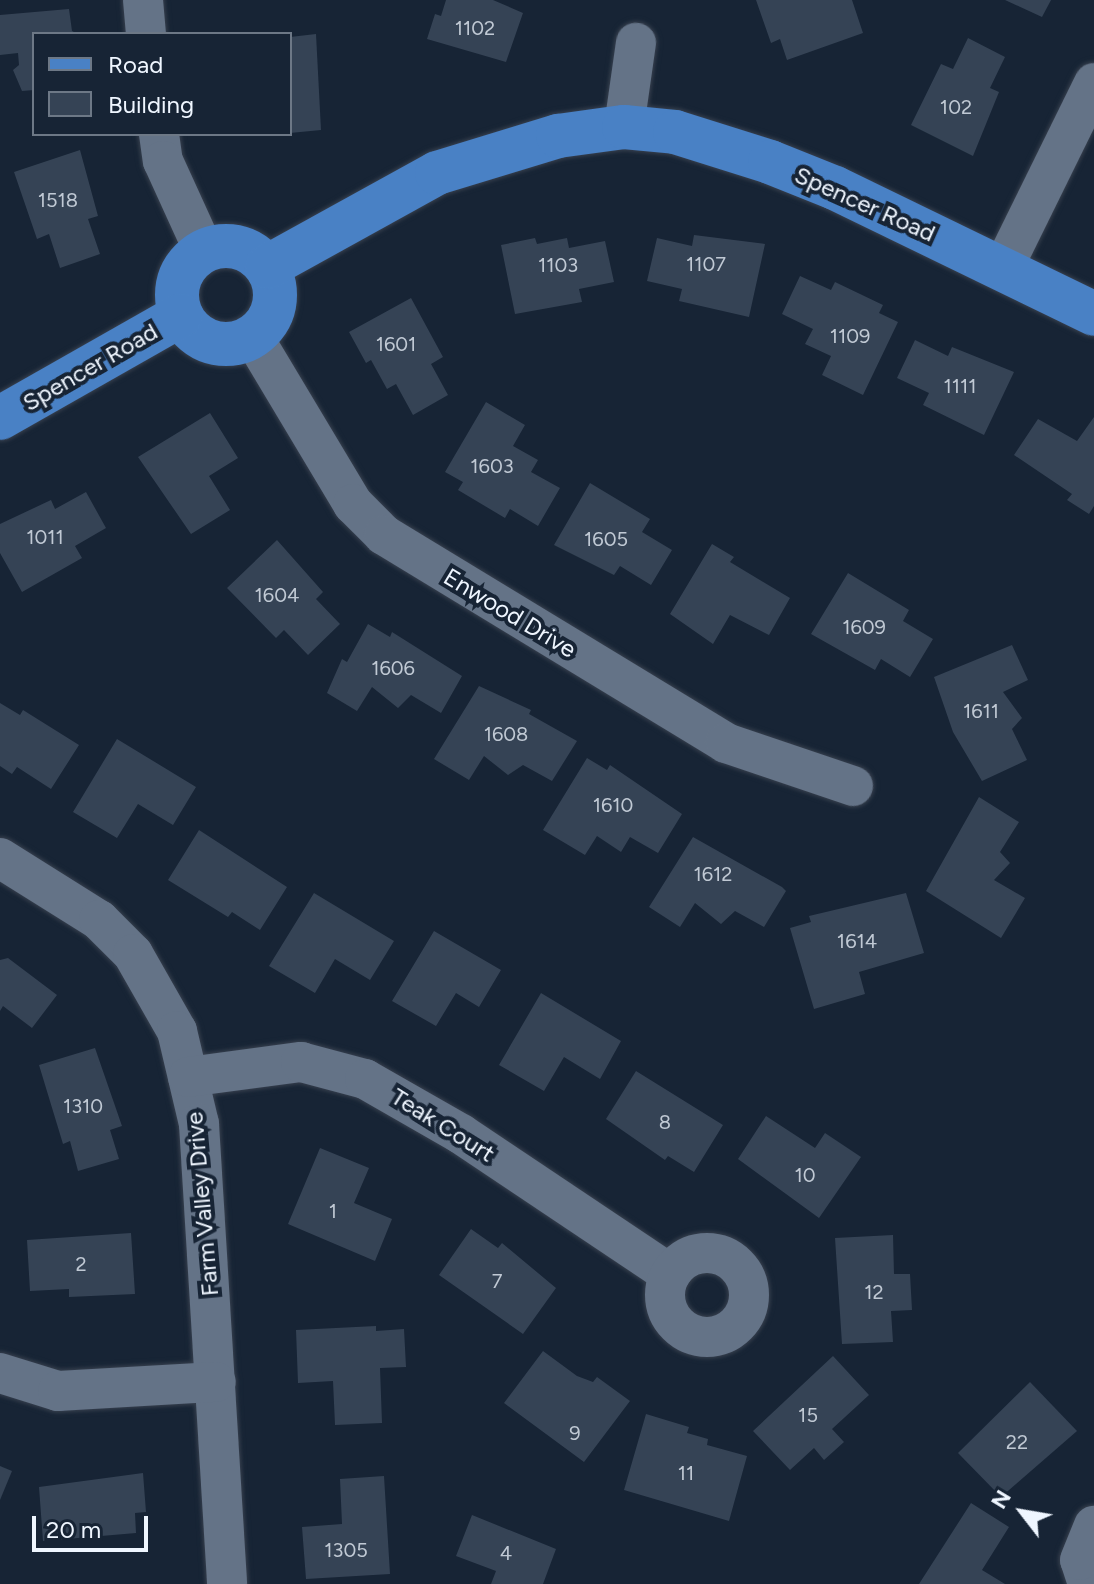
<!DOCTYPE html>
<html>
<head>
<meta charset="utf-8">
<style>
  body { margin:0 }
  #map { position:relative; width:1094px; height:1584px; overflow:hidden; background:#172435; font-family:Figtree,sans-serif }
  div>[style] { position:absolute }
  .building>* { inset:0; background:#354355 }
  .roads { filter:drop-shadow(0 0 2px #37404e) drop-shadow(0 0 2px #37404e) }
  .minor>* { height:40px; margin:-20px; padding:0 20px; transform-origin:20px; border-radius:20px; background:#647387 }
  .minor>.ring { margin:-20px; padding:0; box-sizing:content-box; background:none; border:40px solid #647387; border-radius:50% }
  .major>* { height:44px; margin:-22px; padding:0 22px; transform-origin:22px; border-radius:22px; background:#4981c5 }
  .major>.ring { margin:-22px; padding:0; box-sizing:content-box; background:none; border:44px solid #4981c5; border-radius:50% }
  span { translate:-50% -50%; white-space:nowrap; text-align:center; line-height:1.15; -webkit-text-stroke:8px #172435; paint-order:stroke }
  .number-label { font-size:20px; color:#c0c9d4 }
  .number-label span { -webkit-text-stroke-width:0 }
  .street-label { font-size:24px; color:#eff6ff }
  .legend { position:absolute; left:32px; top:32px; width:260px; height:104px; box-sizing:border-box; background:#172435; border:2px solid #6d7886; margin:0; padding:10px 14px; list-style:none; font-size:24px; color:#eff6ff }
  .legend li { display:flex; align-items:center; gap:16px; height:40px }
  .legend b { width:40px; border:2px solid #6d7886 }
  .north { position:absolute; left:982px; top:1472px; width:80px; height:80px; -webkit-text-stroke:6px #172435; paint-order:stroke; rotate:301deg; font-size:22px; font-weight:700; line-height:32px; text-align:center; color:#eff6ff }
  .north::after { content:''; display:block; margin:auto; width:28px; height:36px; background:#eff6ff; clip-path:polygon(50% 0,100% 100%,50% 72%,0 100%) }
  .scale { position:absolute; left:32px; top:1516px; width:116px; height:36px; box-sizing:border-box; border:4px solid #eff6ff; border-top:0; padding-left:10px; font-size:24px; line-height:28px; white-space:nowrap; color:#eff6ff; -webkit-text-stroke:6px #172435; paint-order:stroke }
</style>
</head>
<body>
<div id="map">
  <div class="building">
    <div style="clip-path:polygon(446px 0,493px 0,523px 13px,506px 62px,427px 39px,435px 14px,441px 16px)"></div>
    <div style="clip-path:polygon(756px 0,852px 0,863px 33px,787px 60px,780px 39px,771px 43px)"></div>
    <div style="clip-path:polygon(1005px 0,1051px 0,1042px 17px)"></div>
    <div style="clip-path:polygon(69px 9px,72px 31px,78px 34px,34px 34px,34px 90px,22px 91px,13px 70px,19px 65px,18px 53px,0 55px,0 15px)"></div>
    <div style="clip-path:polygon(316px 34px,321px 130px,290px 133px,290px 37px)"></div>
    <div style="clip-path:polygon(968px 38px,1005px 57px,990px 88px,999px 92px,973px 156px,911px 125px,941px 64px,953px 69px)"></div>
    <div style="clip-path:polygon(80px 150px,98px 216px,88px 219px,100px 254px,60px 268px,49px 234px,37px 239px,14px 172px)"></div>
    <div style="clip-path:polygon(694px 235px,765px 244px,749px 317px,679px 301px,682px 289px,647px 281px,657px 238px,692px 246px)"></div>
    <div style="clip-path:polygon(535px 238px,537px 244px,567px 238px,569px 248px,605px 241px,614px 282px,579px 289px,582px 302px,515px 314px,501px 245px)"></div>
    <div style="clip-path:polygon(800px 276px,831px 290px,835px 282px,883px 305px,879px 313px,898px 322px,863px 395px,822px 375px,831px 356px,805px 344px,813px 329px,782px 314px)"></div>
    <div style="clip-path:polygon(411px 298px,443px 357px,431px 364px,448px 395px,413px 415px,396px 384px,387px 389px,371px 360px,366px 363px,349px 332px)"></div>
    <div style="clip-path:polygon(915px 340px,948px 356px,952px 347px,1014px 372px,984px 435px,923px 405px,929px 393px,897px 378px)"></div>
    <div style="clip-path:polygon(486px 402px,525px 425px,513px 446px,538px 460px,531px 472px,560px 488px,538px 526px,510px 509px,505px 518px,458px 490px,463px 482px,445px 472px)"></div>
    <div style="clip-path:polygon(210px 413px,238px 458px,209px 476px,230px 510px,191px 534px,138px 457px)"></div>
    <div style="clip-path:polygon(1094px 417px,1094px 506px,1089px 514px,1067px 500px,1072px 494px,1014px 455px,1038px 419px,1077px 441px)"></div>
    <div style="clip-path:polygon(590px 483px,650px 519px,642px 532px,672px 550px,651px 585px,620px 566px,614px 575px,554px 545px)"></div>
    <div style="clip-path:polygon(86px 492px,106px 528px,75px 546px,82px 558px,22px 592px,0 553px,0 524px,51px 500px,55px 509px)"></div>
    <div style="clip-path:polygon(277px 540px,323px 592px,316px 599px,340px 624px,308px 655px,284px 630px,276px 638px,227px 588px)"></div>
    <div style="clip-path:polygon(712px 544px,734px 557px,730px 562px,790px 598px,769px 635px,730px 615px,713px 644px,670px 614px)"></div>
    <div style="clip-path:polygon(848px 573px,909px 610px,903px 621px,933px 639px,910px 677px,881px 659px,875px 670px,811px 634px)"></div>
    <div style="clip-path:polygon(368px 624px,390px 637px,392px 632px,462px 676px,441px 713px,411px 695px,398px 708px,372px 687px,357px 711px,327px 693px,342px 659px,347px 662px)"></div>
    <div style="clip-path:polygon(1012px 645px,1028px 680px,1003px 692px,1022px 718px,1012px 729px,1027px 760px,982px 781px,953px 732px,934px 677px)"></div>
    <div style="clip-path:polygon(479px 686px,531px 710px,529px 714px,577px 741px,552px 781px,523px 765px,508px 775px,484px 756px,469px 780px,434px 759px)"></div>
    <div style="clip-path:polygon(0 703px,20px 715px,23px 710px,79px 745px,51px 789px,17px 767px,12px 774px,0 766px)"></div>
    <div style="clip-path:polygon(117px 739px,196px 787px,173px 825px,138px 804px,117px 838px,73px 812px)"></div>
    <div style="clip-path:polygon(587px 758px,607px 770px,610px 765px,682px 814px,658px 853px,630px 837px,621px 852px,597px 836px,585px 855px,543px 830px)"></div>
    <div style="clip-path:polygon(979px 797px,1019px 822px,1000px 852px,1010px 863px,994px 880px,1025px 898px,1001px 938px,926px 891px)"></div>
    <div style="clip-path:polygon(199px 830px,287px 887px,260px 930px,232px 912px,228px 917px,168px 880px)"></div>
    <div style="clip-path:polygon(693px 837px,782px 887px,786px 891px,764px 927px,735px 911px,721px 924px,695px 903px,680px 927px,649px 907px)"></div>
    <div style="clip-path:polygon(314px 893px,394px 941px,370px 980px,335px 959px,315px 993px,269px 966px)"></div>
    <div style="clip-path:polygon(906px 893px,924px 953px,859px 972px,865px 994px,814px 1009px,790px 928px,811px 922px,809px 916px)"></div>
    <div style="clip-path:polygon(434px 931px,501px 970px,479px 1007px,456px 993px,436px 1026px,392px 1001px)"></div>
    <div style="clip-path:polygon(8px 958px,57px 995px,32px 1028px,3px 1006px,0 1011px,0 960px)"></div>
    <div style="clip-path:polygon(541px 993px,621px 1041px,600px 1079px,564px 1057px,544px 1091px,499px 1065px)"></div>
    <div style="clip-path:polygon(95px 1048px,122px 1126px,110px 1130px,119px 1159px,78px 1171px,70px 1141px,63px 1144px,39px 1065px)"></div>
    <div style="clip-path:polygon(636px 1071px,723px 1125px,694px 1172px,668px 1156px,665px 1160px,606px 1119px)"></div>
    <div style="clip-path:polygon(766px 1116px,815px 1148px,825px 1133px,861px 1157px,819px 1218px,738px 1159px)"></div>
    <div style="clip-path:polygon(320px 1148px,369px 1168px,354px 1203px,392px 1219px,375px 1261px,288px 1224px)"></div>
    <div style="clip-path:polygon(471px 1229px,498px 1248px,502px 1243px,556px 1288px,523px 1334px,439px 1275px)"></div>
    <div style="clip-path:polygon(131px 1233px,135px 1294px,69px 1297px,69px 1289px,30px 1291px,27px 1240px)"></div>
    <div style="clip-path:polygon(893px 1235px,894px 1274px,910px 1274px,912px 1310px,891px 1311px,893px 1342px,842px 1344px,835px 1238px)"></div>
    <div style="clip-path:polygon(376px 1326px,376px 1331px,404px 1329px,406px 1367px,380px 1368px,382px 1423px,335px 1425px,333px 1381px,298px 1383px,296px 1330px)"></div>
    <div style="clip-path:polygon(543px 1351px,577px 1376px,593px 1382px,597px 1377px,630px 1401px,584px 1462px,504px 1403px)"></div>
    <div style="clip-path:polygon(833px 1356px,869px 1395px,832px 1429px,844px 1442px,824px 1460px,814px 1448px,790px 1470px,753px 1431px)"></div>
    <div style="clip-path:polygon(1030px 1382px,1077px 1431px,1001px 1497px,958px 1453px)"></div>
    <div style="clip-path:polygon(646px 1414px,689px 1427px,687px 1433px,708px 1439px,707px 1445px,747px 1456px,729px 1521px,624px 1490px)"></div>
    <div style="clip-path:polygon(0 1466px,12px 1471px,0 1500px)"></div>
    <div style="clip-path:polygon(143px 1473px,146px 1512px,135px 1513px,136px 1533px,43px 1541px,39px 1487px)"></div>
    <div style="clip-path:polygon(384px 1476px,390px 1574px,306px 1579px,302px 1527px,342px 1524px,340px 1479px)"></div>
    <div style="clip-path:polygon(971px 1503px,1009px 1527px,982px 1570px,1005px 1584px,919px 1584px)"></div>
    <div style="clip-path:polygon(472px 1515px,556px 1549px,543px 1584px,491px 1584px,496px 1571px,456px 1556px)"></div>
  </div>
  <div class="roads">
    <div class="minor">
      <div style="left:143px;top:0;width:34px;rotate:85deg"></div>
      <div style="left:624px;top:127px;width:85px;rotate:-81.9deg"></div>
      <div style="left:159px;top:134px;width:27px;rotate:82deg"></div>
      <div style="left:163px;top:161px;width:99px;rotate:65.5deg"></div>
      <div style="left:1003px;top:268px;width:206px;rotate:-63.8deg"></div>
      <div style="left:253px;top:337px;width:195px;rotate:59.1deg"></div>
      <div style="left:353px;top:504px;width:44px;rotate:45deg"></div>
      <div style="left:384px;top:535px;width:400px;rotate:31.3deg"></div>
      <div style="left:726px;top:743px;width:134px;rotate:18.7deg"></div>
      <div style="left:0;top:858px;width:117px;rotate:32.1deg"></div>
      <div style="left:99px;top:920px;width:48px;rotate:45deg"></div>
      <div style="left:133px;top:954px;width:89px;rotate:60.3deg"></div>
      <div style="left:177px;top:1031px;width:96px;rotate:76.7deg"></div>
      <div style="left:199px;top:1124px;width:461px;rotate:86.5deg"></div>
      <div style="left:188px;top:1077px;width:114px;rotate:-7.6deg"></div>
      <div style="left:301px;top:1062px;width:66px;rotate:14.9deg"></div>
      <div style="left:365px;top:1079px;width:111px;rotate:29.8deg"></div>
      <div style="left:461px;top:1134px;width:252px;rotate:33.8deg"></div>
      <div class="ring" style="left:665px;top:1253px;width:44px;height:44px"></div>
      <div style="left:0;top:1373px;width:61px;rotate:17.2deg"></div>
      <div style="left:58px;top:1391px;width:158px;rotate:-3.3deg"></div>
      <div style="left:1088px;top:1584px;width:25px;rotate:-108deg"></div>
      <div style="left:1080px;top:1560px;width:37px;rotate:-68deg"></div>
    </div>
    <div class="major">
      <div class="ring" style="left:177px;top:246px;width:54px;height:54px"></div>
      <div style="left:267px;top:267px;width:194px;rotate:-28.9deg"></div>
      <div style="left:437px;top:173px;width:127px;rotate:-17deg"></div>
      <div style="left:558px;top:136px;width:67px;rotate:-7.8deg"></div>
      <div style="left:624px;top:127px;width:51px;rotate:5.6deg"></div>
      <div style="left:675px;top:132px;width:100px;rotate:17.5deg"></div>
      <div style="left:770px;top:162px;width:70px;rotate:21.8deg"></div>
      <div style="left:835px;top:188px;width:288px;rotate:25.9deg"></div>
      <div style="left:0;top:418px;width:208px;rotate:-29.6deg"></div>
    </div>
  </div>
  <div class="number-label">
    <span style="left:475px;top:28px">1102</span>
    <span style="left:956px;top:107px">102</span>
    <span style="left:58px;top:200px">1518</span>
    <span style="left:706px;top:264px">1107</span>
    <span style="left:558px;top:265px">1103</span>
    <span style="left:850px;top:336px">1109</span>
    <span style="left:396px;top:344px">1601</span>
    <span style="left:960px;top:386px">1111</span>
    <span style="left:492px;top:466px">1603</span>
    <span style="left:45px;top:537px">1011</span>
    <span style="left:606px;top:539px">1605</span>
    <span style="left:277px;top:595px">1604</span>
    <span style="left:864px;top:627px">1609</span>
    <span style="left:393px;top:668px">1606</span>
    <span style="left:981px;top:711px">1611</span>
    <span style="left:506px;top:734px">1608</span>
    <span style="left:613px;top:805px">1610</span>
    <span style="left:713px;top:874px">1612</span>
    <span style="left:857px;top:941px">1614</span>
    <span style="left:83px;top:1106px">1310</span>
    <span style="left:665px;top:1122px">8</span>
    <span style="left:805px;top:1175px">10</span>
    <span style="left:333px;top:1211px">1</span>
    <span style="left:81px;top:1264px">2</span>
    <span style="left:497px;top:1281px">7</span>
    <span style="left:874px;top:1292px">12</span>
    <span style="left:808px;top:1415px">15</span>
    <span style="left:575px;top:1433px">9</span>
    <span style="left:1017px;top:1442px">22</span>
    <span style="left:686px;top:1473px">11</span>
    <span style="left:346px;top:1550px">1305</span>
    <span style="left:506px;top:1553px">4</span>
  </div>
  <div class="street-label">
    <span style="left:865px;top:204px;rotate:24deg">Spencer Road</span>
    <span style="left:90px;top:367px;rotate:-30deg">Spencer Road</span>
    <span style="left:510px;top:613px;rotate:31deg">Enwood Drive</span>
    <span style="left:443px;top:1125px;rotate:32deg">Teak Court</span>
    <span style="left:202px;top:1204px;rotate:-95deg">Farm Valley Drive</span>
  </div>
  <ul class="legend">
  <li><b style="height:10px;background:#4981c5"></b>Road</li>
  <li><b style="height:22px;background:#354355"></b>Building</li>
  </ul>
  <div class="north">N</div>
  <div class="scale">20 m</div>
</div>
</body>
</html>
